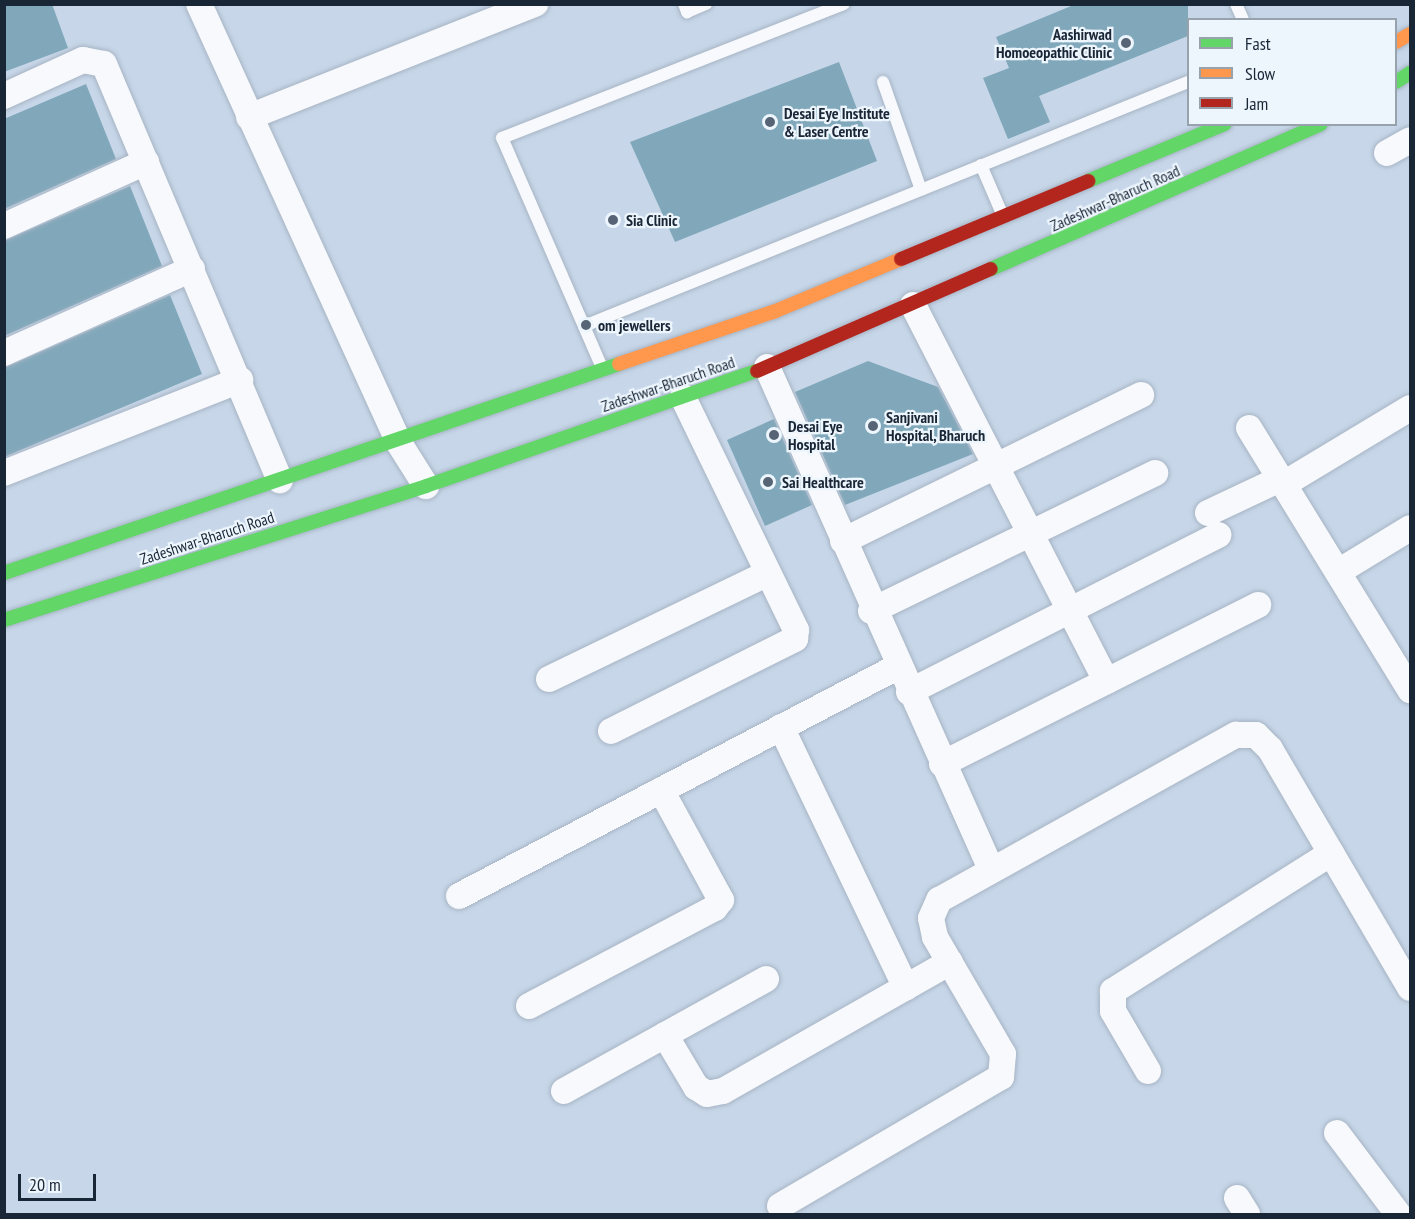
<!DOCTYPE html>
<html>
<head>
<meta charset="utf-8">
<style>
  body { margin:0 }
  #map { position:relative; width:1415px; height:1219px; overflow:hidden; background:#c7d7e9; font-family:"PT Sans Narrow",sans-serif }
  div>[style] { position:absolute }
  .building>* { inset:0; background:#81a8ba }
  .roads { filter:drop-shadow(0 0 2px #a7b4c4) drop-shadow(0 0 2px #a7b4c4) }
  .lane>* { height:12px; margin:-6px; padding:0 6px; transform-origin:6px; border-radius:6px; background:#f7f9fc }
  .street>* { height:26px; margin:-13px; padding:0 13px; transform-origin:13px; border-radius:13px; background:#f7f9fc }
  .fast>* { height:14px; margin:-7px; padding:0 7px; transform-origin:7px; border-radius:7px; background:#63d668 }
  .slow>* { height:14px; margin:-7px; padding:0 7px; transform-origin:7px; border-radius:7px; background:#ff974d }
  .jam>* { height:14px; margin:-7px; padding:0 7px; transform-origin:7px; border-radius:7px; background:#b3261e }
  .dots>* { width:16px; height:16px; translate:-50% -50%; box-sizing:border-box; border:3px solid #edf5fd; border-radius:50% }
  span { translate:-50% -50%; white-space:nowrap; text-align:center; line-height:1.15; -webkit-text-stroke:4.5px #edf5fd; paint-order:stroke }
  .poi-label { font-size:16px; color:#192636; font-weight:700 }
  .right { translate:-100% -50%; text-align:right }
  .left { translate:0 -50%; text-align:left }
  .street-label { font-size:16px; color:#192636 }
  .frame { position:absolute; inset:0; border:6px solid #192636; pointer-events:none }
  .legend { position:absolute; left:1187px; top:18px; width:210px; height:108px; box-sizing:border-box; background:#edf5fd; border:2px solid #98a2ad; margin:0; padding:8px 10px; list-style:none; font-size:18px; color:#192636 }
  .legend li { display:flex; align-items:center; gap:12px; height:30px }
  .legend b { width:30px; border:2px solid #98a2ad }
  .scale { position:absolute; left:18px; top:1174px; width:78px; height:27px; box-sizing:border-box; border:3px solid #192636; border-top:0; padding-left:8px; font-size:18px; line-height:21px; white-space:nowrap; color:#192636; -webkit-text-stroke:4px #edf5fd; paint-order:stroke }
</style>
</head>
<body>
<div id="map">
  <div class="building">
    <div style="clip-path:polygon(4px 4px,52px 4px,68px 48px,4px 72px)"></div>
    <div style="clip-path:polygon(1076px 4px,1188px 4px,1188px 36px,1039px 96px,1050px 122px,1008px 139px,983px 78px,1009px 68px,996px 37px)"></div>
    <div style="clip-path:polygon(839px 62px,877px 161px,675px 242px,630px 142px)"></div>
    <div style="clip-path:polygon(86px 84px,116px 159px,4px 209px,4px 119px)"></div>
    <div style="clip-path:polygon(130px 186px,162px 266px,4px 336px,4px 241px)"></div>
    <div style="clip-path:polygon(170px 295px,202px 374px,4px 457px,4px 368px)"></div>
    <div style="clip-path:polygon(868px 361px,938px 387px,973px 454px,845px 505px,795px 392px)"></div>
    <div style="clip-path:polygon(774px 419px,812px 505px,765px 526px,727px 440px)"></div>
  </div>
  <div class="roads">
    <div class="lane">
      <div style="left:684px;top:4px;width:9px;rotate:69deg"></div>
      <div style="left:687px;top:12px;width:21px;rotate:-23deg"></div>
      <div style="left:1236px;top:4px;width:17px;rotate:66deg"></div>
      <div style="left:883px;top:82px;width:114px;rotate:70.6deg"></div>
      <div style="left:981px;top:165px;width:56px;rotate:66.7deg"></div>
      <div style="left:584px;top:326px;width:651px;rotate:-22deg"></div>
      <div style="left:603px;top:370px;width:253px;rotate:-113.5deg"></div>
      <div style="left:502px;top:138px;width:367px;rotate:-21.4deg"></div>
    </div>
    <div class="street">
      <div style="left:199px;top:4px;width:482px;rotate:65.5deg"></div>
      <div style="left:399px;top:443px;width:51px;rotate:57.9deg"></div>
      <div style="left:4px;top:96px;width:87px;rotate:-24.5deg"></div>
      <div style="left:83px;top:60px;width:21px;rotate:11deg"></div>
      <div style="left:104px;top:64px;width:452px;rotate:67.1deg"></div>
      <div style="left:249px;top:117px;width:308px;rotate:-21.6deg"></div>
      <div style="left:1387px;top:153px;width:26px;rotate:-29deg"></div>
      <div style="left:4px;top:226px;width:156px;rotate:-24.3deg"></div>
      <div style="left:913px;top:305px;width:423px;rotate:62.8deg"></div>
      <div style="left:4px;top:353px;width:206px;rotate:-24.1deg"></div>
      <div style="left:767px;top:367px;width:547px;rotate:65.96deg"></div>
      <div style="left:1249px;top:428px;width:308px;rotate:58.4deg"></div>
      <div style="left:4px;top:473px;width:254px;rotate:-21.5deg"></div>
      <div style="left:1208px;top:513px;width:75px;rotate:-25.2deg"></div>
      <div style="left:1276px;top:481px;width:9px;rotate:21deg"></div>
      <div style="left:1284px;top:484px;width:147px;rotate:-31.1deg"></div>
      <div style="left:843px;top:541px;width:332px;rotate:-26.1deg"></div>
      <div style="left:1338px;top:572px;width:84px;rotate:-31.4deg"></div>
      <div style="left:871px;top:611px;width:316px;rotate:-25.9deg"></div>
      <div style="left:549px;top:679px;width:243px;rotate:-25.8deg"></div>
      <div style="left:909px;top:692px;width:347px;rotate:-26.9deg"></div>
      <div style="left:781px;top:727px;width:289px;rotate:64.4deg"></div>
      <div style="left:611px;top:731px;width:206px;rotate:-26.6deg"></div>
      <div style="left:795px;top:639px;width:9px;rotate:-84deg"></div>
      <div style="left:796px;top:630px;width:259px;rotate:-115.9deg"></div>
      <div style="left:942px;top:764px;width:354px;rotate:-26.7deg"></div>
      <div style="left:459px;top:896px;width:494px;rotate:-27.6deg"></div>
      <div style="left:529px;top:1006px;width:210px;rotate:-27.8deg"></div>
      <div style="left:715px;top:908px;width:10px;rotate:-53deg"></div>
      <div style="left:721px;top:900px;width:125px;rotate:-118.6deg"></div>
      <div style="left:665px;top:1035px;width:61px;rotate:59.2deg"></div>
      <div style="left:696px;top:1087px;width:13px;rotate:32deg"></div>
      <div style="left:707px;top:1094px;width:16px;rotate:-11deg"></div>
      <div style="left:723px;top:1091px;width:261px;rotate:-29.6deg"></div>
      <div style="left:1148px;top:1071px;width:69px;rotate:-120.3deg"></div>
      <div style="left:1113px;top:1011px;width:20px;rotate:-90deg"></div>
      <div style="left:1113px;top:991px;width:258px;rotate:-32.3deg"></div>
      <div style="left:564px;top:1091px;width:231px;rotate:-29deg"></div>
      <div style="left:1337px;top:1133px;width:101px;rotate:53deg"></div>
      <div style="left:1237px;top:1198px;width:19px;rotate:58deg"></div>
      <div style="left:780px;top:1206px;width:256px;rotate:-30.3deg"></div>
      <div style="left:1001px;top:1077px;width:23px;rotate:-85deg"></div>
      <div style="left:1003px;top:1054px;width:135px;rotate:-120.2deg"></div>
      <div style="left:935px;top:937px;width:19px;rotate:-102deg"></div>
      <div style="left:931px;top:918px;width:20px;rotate:-66deg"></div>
      <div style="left:939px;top:900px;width:340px;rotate:-29.1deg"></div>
      <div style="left:1236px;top:735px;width:20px"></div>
      <div style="left:1256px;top:735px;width:20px;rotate:45deg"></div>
      <div style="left:1270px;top:749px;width:277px;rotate:59.6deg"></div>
    </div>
    <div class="fast">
      <div style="left:1396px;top:82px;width:17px;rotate:-33deg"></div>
      <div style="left:1088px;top:181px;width:148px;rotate:-22.6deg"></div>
      <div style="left:991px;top:269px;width:360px;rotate:-23.7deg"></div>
      <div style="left:4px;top:573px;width:650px;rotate:-18.77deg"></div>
      <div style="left:4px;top:620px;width:443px;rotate:-17.6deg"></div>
      <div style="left:426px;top:486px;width:350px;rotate:-19.2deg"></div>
    </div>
    <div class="slow">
      <div style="left:1396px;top:42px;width:16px;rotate:-30deg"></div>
      <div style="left:619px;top:364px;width:163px;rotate:-18.7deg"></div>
      <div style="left:773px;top:312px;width:139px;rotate:-22.5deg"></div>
    </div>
    <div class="jam">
      <div style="left:901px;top:259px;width:203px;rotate:-22.6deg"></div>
      <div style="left:757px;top:371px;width:255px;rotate:-23.6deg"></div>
    </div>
  </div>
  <div class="dots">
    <div style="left:1126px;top:43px;background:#566475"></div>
    <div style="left:770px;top:122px;background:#566475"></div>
    <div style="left:613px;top:220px;background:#566475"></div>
    <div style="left:586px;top:325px;background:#566475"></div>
    <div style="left:873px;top:426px;background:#566475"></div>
    <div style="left:774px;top:435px;background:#566475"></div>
    <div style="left:768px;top:482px;background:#566475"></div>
  </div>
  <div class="poi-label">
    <span class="right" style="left:1112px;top:43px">Aashirwad<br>Homoeopathic Clinic</span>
    <span class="left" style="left:784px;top:122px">Desai Eye Institute<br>&amp; Laser Centre</span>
    <span class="left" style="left:626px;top:220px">Sia Clinic</span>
    <span class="left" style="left:598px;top:325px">om jewellers</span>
    <span class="left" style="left:886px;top:426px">Sanjivani<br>Hospital, Bharuch</span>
    <span class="left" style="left:788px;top:435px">Desai Eye<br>Hospital</span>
    <span class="left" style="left:782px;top:482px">Sai Healthcare</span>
  </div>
  <div class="street-label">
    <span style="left:1115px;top:198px;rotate:-24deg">Zadeshwar-Bharuch Road</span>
    <span style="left:668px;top:384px;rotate:-19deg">Zadeshwar-Bharuch Road</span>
    <span style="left:207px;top:538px;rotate:-18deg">Zadeshwar-Bharuch Road</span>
  </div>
  <div class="frame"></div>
  <ul class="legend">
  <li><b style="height:8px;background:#63d668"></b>Fast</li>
  <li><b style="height:8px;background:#ff974d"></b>Slow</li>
  <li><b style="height:8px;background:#b3261e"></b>Jam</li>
  </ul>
  <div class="scale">20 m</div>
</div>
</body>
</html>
